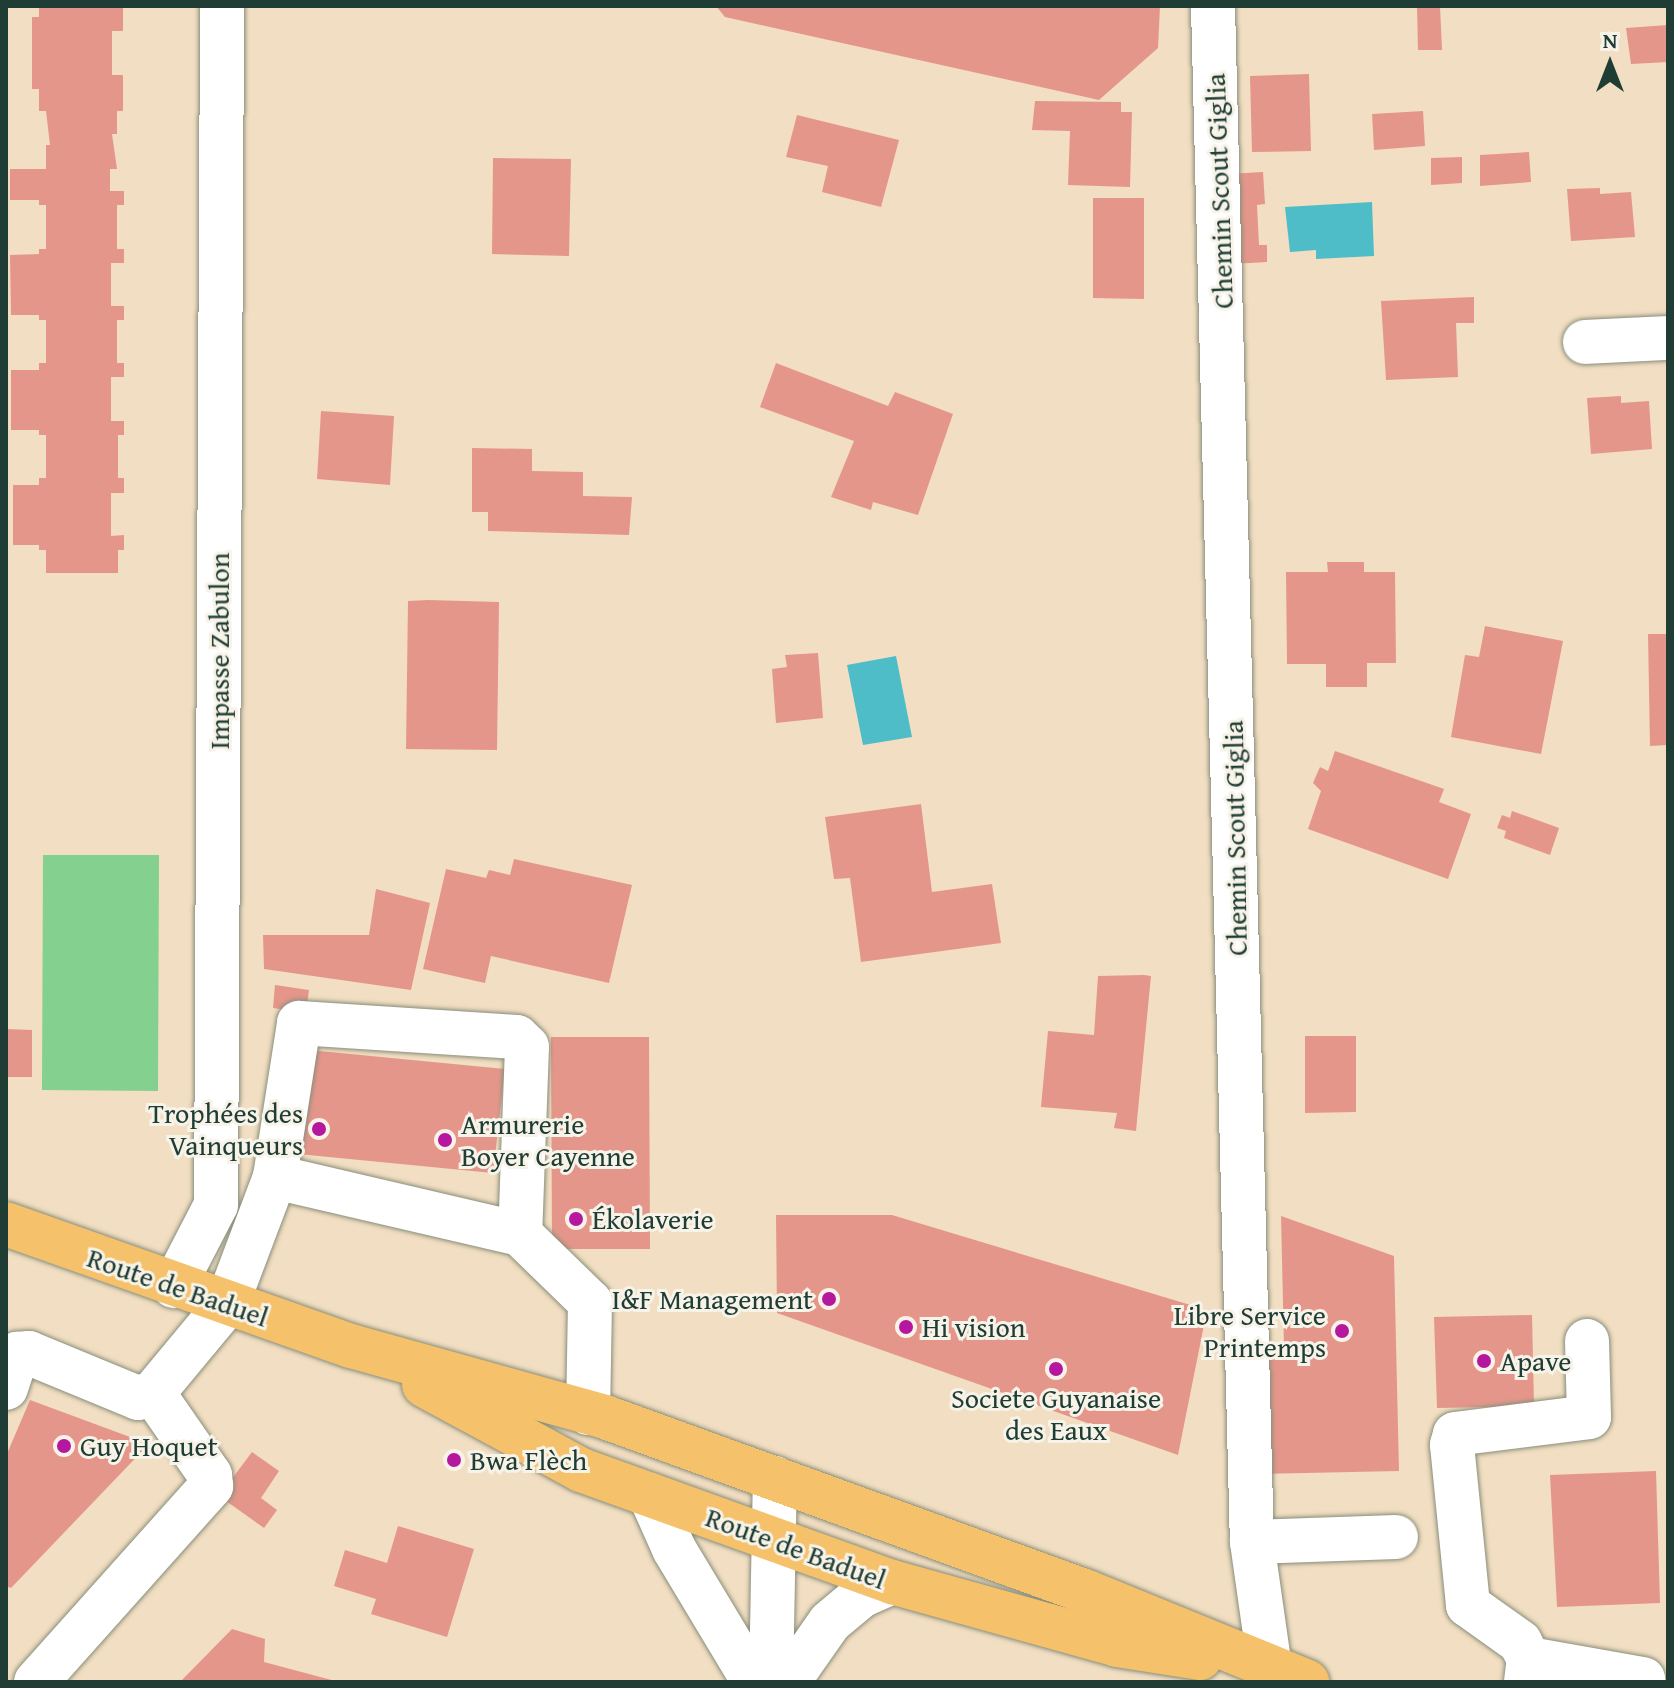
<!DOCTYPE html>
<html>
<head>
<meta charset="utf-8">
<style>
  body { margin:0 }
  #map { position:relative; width:1674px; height:1688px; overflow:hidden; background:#f2dec2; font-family:"Gentium Book Plus",serif }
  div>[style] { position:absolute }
  .green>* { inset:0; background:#84d08e }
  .water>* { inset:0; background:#4fbdc7 }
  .building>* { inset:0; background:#e5968b }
  .roads { filter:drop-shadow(0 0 2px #888e7b) drop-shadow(0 0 2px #888e7b) }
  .minor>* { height:44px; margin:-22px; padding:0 22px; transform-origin:22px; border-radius:22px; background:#fff }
  .major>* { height:44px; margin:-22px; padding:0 22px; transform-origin:22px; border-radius:22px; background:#f5c16b }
  .dots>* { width:22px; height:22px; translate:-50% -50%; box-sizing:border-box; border:4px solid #f7f3e8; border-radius:50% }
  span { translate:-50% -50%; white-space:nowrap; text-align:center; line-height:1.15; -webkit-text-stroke:6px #f7f3e8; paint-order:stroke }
  .street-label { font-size:28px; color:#1f3d34 }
  .poi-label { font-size:28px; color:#1f3d34 }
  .right { translate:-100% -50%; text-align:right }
  .left { translate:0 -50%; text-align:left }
  .frame { position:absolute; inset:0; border:8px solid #1f3d34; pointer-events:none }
  .north { position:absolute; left:1570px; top:24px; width:80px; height:80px; -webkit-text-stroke:6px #f7f3e8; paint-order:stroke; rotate:0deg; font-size:22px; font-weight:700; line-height:32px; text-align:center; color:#1f3d34 }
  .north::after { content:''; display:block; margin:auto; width:28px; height:36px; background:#1f3d34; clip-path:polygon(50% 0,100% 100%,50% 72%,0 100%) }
</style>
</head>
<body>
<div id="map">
  <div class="green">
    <div style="clip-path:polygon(43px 855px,159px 855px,158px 1091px,42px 1090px)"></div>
  </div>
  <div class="water">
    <div style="clip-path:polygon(1372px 202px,1374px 256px,1316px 259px,1316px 250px,1290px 252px,1285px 207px)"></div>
    <div style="clip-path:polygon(896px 656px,912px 737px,863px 745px,847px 665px)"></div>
  </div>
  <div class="building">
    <div style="clip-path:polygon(39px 6px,123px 6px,123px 31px,112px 31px,112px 75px,123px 75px,123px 111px,117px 111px,117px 134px,112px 134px,117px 169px,110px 169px,110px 191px,124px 191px,124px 205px,117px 205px,117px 249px,124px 249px,124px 263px,111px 263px,111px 306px,124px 306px,124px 320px,117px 320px,117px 363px,124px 363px,124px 377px,111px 377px,111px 421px,124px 421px,124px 435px,118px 435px,118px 478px,124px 478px,124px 493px,111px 493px,111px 536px,124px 535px,124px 550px,118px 550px,118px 573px,46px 573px,46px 550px,39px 550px,39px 545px,13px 545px,13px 485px,39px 485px,39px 478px,46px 478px,46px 435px,39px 435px,39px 430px,11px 430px,11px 370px,39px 370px,39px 363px,46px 363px,46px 320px,39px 320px,39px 315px,11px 315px,10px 255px,39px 254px,39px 249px,46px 249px,46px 205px,39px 205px,39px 200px,10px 200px,10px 169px,46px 169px,46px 145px,50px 145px,46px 111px,39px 111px,39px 89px,32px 89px,32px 17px,39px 17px)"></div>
    <div style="clip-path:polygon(716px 6px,1160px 6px,1158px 48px,1099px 100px,725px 17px)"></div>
    <div style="clip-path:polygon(1417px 6px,1440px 6px,1442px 50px,1418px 50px)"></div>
    <div style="clip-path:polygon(1668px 25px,1668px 62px,1631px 64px,1626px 28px)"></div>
    <div style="clip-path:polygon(1309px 74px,1311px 151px,1252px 152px,1250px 76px)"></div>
    <div style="clip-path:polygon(1035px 101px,1121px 102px,1121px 112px,1132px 112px,1130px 187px,1068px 185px,1070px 131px,1032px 130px)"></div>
    <div style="clip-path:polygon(1423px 111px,1425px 146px,1374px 150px,1372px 114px)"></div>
    <div style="clip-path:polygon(797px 115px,899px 140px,881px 207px,822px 192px,828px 166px,786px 157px)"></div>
    <div style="clip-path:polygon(1529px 152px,1531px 182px,1480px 186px,1480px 155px)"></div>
    <div style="clip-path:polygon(1462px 157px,1462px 183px,1431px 185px,1431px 158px)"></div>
    <div style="clip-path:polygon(493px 158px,571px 159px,569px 256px,492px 254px)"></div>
    <div style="clip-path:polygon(1263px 172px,1265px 204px,1257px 205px,1259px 245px,1267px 245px,1267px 262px,1232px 264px,1229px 174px)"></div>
    <div style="clip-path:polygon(1600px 188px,1600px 194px,1631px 192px,1635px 237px,1571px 241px,1567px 189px)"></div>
    <div style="clip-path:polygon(1093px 198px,1144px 198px,1144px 299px,1093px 298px)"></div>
    <div style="clip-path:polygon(1474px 297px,1474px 323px,1456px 323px,1458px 377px,1386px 380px,1381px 301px)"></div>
    <div style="clip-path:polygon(776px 363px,888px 406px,895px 392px,953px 414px,918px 515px,873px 502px,871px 510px,831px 497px,854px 441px,760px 407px)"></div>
    <div style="clip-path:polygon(1621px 396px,1621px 403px,1649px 401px,1652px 449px,1591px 454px,1587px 398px)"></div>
    <div style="clip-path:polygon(321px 411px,394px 416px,390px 485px,317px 479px)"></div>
    <div style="clip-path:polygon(472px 448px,532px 449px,532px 471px,583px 472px,583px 496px,632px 497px,629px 535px,488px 531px,488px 512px,472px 512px)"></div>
    <div style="clip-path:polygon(1327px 562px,1364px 562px,1364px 572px,1395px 572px,1396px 663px,1367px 663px,1367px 687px,1326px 687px,1326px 664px,1287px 664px,1286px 572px,1328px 572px)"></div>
    <div style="clip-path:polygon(428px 600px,499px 602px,497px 750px,406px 749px,408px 601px)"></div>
    <div style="clip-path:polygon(1485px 626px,1563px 641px,1541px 754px,1451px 737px,1465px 655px,1479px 657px)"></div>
    <div style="clip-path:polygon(1648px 634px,1668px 634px,1668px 745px,1650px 746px)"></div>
    <div style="clip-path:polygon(818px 653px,823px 718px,776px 723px,772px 669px,787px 667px,785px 655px)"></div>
    <div style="clip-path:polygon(1335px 751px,1444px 789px,1439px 802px,1471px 814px,1448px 879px,1308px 829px,1321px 791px,1313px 783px,1320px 767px,1328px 771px)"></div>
    <div style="clip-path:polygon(921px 804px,932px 892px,992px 884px,1001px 943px,861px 962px,850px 878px,834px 879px,825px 817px)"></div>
    <div style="clip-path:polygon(1512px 811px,1559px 828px,1550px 855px,1504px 838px,1506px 831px,1497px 828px,1502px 815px,1510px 818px)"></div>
    <div style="clip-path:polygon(514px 859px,632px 885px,609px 983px,491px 956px,485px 983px,423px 969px,446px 869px,486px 878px,489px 870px,510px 875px)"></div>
    <div style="clip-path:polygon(376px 889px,430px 903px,411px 990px,264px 969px,263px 935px,369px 935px)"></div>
    <div style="clip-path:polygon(1144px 975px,1151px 976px,1136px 1131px,1114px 1128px,1117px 1113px,1041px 1107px,1048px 1031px,1094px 1035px,1098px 976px)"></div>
    <div style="clip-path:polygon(275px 985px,309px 990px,306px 1013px,273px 1008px)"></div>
    <div style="clip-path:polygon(6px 1029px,32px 1030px,32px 1077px,6px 1077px)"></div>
    <div style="clip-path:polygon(1305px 1036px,1356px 1036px,1356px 1112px,1305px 1113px)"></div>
    <div style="clip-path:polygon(551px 1037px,649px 1037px,650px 1249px,552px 1249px)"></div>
    <div style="clip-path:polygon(309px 1050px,505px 1069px,493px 1173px,298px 1154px)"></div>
    <div style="clip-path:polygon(776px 1215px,892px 1215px,1207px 1310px,1178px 1455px,777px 1313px)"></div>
    <div style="clip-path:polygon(1281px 1216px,1394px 1256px,1399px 1471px,1257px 1474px,1255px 1348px,1284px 1347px)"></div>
    <div style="clip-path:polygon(1532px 1315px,1534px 1406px,1437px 1408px,1434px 1317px)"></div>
    <div style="clip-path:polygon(30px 1400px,149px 1444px,11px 1588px,6px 1586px,6px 1456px)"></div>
    <div style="clip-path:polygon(252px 1452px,279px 1471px,261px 1498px,277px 1510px,264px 1528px,219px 1496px)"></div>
    <div style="clip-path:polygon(1656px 1471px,1660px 1603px,1557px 1607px,1550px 1475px)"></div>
    <div style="clip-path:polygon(398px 1526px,474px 1549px,447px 1637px,371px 1614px,376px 1599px,334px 1586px,345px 1550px,387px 1563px)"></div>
    <div style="clip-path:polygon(232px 1629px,265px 1639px,264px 1662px,339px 1682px,180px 1682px)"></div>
  </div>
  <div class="roads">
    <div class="minor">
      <div style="left:1213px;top:6px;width:1536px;rotate:88.55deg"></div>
      <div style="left:1252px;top:1542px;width:128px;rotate:81.9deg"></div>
      <div style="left:1585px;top:342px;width:83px;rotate:-2.8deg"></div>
      <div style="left:275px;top:1177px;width:156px;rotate:-81.1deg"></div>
      <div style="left:299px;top:1023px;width:218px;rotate:3.7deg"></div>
      <div style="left:517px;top:1037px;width:14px;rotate:45deg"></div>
      <div style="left:527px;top:1047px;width:187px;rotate:92.1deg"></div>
      <div style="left:174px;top:1286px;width:91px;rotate:-62.6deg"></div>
      <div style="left:216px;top:1205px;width:1199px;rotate:-89.71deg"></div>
      <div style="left:6px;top:1388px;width:36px;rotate:-72deg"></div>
      <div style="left:17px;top:1354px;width:12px;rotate:-5deg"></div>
      <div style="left:29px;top:1353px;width:118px;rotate:22.4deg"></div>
      <div style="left:138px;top:1398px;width:16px;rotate:-18deg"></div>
      <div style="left:153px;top:1393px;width:116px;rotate:-50.3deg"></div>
      <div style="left:227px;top:1304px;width:136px;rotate:-69.3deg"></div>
      <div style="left:275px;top:1177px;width:252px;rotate:13.1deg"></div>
      <div style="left:520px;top:1234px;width:98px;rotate:44.2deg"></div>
      <div style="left:590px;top:1302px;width:111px;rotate:91deg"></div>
      <div style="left:650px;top:1495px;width:59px;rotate:66deg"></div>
      <div style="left:674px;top:1549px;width:155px;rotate:59deg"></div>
      <div style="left:1252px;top:1542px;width:144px;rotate:-2deg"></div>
      <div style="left:1529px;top:1659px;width:116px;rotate:10deg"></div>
      <div style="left:36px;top:1682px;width:263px;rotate:-48.2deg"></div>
      <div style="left:211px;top:1486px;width:11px;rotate:-95deg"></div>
      <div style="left:210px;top:1475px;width:100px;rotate:-124.8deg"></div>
      <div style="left:771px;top:1682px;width:204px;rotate:-88.9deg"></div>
      <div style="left:788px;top:1682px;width:73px;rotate:-55deg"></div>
      <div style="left:830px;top:1622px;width:40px;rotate:-40deg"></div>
      <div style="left:861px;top:1596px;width:34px;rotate:-24deg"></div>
      <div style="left:1526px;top:1682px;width:23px;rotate:-83deg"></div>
      <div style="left:1529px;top:1659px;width:19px;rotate:-118deg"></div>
      <div style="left:1520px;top:1642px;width:64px;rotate:-144.6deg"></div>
      <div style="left:1468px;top:1605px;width:161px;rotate:-95.7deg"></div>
      <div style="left:1452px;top:1445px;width:11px;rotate:-75deg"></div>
      <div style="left:1455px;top:1434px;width:135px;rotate:-7.2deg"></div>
      <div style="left:1589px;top:1417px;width:76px;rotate:-91.5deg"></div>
    </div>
    <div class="major">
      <div style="left:6px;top:1224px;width:366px;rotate:19.5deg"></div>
      <div style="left:351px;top:1346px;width:264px;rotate:15.6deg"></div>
      <div style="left:605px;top:1417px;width:513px;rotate:19.95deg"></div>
      <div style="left:1087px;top:1592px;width:238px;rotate:22.2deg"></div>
      <div style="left:424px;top:1385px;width:179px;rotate:28.4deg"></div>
      <div style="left:581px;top:1470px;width:331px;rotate:19.8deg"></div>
      <div style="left:892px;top:1582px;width:234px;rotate:15.6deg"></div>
      <div style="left:1117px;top:1645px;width:84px;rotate:8.9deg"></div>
    </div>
  </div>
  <div class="dots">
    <div style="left:319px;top:1129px;background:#b5179e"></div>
    <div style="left:445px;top:1140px;background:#b5179e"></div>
    <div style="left:576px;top:1219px;background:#b5179e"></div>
    <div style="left:829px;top:1299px;background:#b5179e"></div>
    <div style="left:906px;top:1327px;background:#b5179e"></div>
    <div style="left:1342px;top:1331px;background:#b5179e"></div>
    <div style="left:1484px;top:1361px;background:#b5179e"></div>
    <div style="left:1056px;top:1369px;background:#b5179e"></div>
    <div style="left:64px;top:1446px;background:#b5179e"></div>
    <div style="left:454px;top:1460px;background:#b5179e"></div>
  </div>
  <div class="street-label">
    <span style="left:1219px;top:191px;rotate:-92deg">Chemin Scout Giglia</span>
    <span style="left:219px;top:651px;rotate:-90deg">Impasse Zabulon</span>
    <span style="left:1235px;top:838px;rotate:-91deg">Chemin Scout Giglia</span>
    <span style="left:178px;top:1287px;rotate:19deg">Route de Baduel</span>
    <span style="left:796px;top:1548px;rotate:20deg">Route de Baduel</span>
  </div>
  <div class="poi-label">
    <span class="right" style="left:303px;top:1129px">Trophées des<br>Vainqueurs</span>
    <span class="left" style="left:461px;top:1140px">Armurerie<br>Boyer Cayenne</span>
    <span class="left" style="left:592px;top:1219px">Ékolaverie</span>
    <span class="right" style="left:813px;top:1299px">I&amp;F Management</span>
    <span class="right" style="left:1326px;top:1331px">Libre Service<br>Printemps</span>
    <span class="left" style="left:922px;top:1327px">Hi vision</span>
    <span class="left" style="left:1500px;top:1361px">Apave</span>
    <span style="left:1056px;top:1414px">Societe Guyanaise<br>des Eaux</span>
    <span class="left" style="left:80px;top:1446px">Guy Hoquet</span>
    <span class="left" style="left:470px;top:1460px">Bwa Flèch</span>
  </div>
  <div class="frame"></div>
  <div class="north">N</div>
</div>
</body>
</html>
